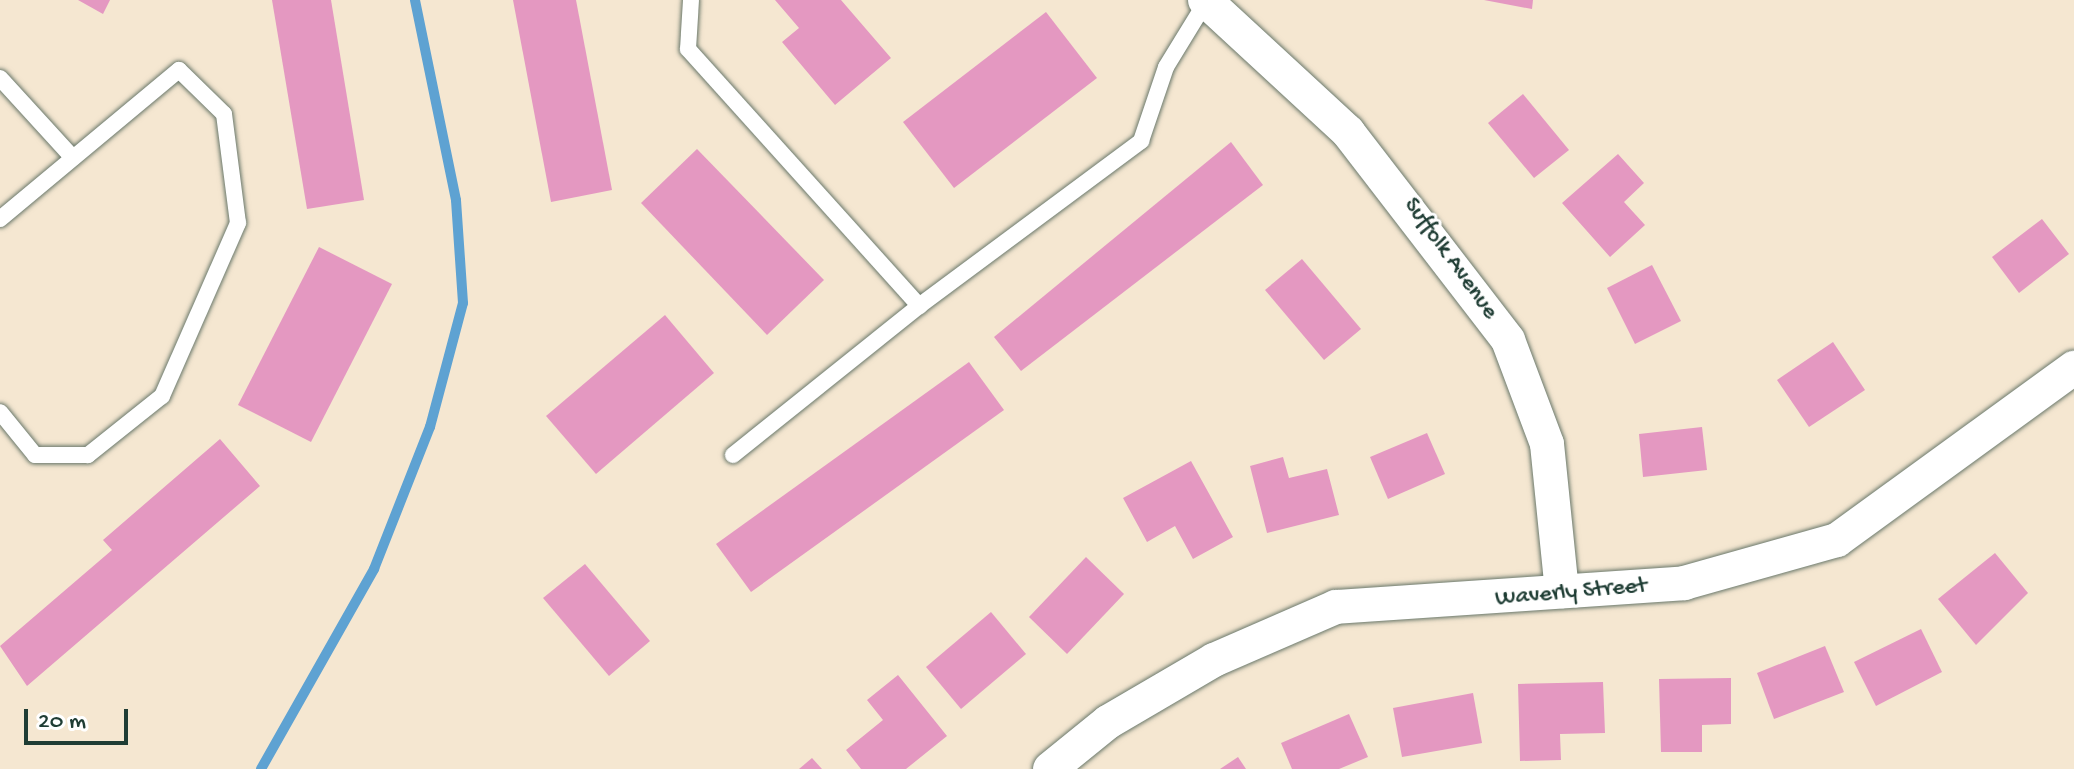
<!DOCTYPE html>
<html>
<head>
<meta charset="utf-8">
<style>
  body { margin:0 }
  #map { position:relative; width:2074px; height:769px; overflow:hidden; background:#f5e7d1; font-family:"Gochi Hand",sans-serif }
  div>[style] { position:absolute }
  .stream>* { height:10px; margin:-5px; padding:0 5px; transform-origin:5px; border-radius:5px; background:#5ea2d2 }
  .building>* { inset:0; background:#e498c1 }
  .roads { filter:drop-shadow(0 0 2px #6a786b) drop-shadow(0 0 2px #6a786b) }
  .service>* { height:16px; margin:-8px; padding:0 8px; transform-origin:8px; border-radius:8px; background:#fff }
  .minor>* { height:34px; margin:-17px; padding:0 17px; transform-origin:17px; border-radius:17px; background:#fff }
  span { translate:-50% -50%; white-space:nowrap; text-align:center; line-height:1.15; -webkit-text-stroke:6px #fff; paint-order:stroke }
  .street-label { font-size:24px; color:#1f3d34 }
  .scale { position:absolute; left:24px; top:709px; width:104px; height:36px; box-sizing:border-box; border:4px solid #1f3d34; border-top:0; padding-left:10px; font-size:24px; line-height:28px; white-space:nowrap; color:#1f3d34; -webkit-text-stroke:6px #fff; paint-order:stroke }
</style>
</head>
<body>
<div id="map">
  <div class="stream">
    <div style="left:261px;top:769px;width:230px;rotate:-60.5deg"></div>
    <div style="left:374px;top:569px;width:153px;rotate:-68.5deg"></div>
    <div style="left:430px;top:427px;width:128px;rotate:-75.1deg"></div>
    <div style="left:463px;top:303px;width:103px;rotate:-93.9deg"></div>
    <div style="left:456px;top:200px;width:204px;rotate:-101.6deg"></div>
  </div>
  <div class="building">
    <div style="clip-path:polygon(78px 0,110px 0,103px 14px)"></div>
    <div style="clip-path:polygon(272px 0,331px 0,364px 200px,307px 209px)"></div>
    <div style="clip-path:polygon(513px 0,576px 0,612px 190px,551px 202px)"></div>
    <div style="clip-path:polygon(775px 0,841px 0,891px 58px,835px 105px,782px 42px,799px 28px)"></div>
    <div style="clip-path:polygon(1484px 0,1533px 0,1532px 9px)"></div>
    <div style="clip-path:polygon(1046px 12px,1097px 78px,954px 188px,903px 122px)"></div>
    <div style="clip-path:polygon(1523px 94px,1569px 150px,1534px 178px,1488px 123px)"></div>
    <div style="clip-path:polygon(1231px 142px,1263px 185px,1021px 371px,994px 337px)"></div>
    <div style="clip-path:polygon(697px 149px,824px 280px,767px 335px,641px 203px)"></div>
    <div style="clip-path:polygon(1618px 154px,1644px 183px,1624px 202px,1645px 225px,1610px 257px,1562px 203px)"></div>
    <div style="clip-path:polygon(2042px 219px,2069px 254px,2019px 293px,1992px 257px)"></div>
    <div style="clip-path:polygon(319px 247px,392px 284px,311px 442px,238px 405px)"></div>
    <div style="clip-path:polygon(1302px 259px,1361px 329px,1324px 360px,1265px 290px)"></div>
    <div style="clip-path:polygon(1652px 265px,1681px 321px,1635px 344px,1607px 288px)"></div>
    <div style="clip-path:polygon(665px 315px,714px 373px,596px 474px,546px 416px)"></div>
    <div style="clip-path:polygon(1833px 342px,1865px 390px,1809px 427px,1777px 380px)"></div>
    <div style="clip-path:polygon(969px 362px,1004px 410px,751px 592px,716px 544px)"></div>
    <div style="clip-path:polygon(1702px 427px,1707px 470px,1643px 477px,1639px 434px)"></div>
    <div style="clip-path:polygon(1427px 433px,1445px 474px,1388px 499px,1370px 457px)"></div>
    <div style="clip-path:polygon(220px 439px,260px 486px,27px 686px,0 646px,112px 550px,103px 540px)"></div>
    <div style="clip-path:polygon(1283px 457px,1289px 478px,1327px 469px,1339px 515px,1267px 533px,1250px 466px)"></div>
    <div style="clip-path:polygon(1191px 461px,1233px 537px,1193px 559px,1175px 526px,1147px 542px,1123px 498px)"></div>
    <div style="clip-path:polygon(1995px 553px,2028px 593px,1976px 645px,1938px 599px)"></div>
    <div style="clip-path:polygon(1086px 557px,1124px 594px,1067px 654px,1029px 617px)"></div>
    <div style="clip-path:polygon(585px 564px,650px 641px,609px 676px,543px 598px)"></div>
    <div style="clip-path:polygon(991px 612px,1026px 654px,961px 709px,926px 667px)"></div>
    <div style="clip-path:polygon(1921px 629px,1942px 672px,1876px 706px,1854px 662px)"></div>
    <div style="clip-path:polygon(1825px 646px,1844px 692px,1774px 719px,1757px 673px)"></div>
    <div style="clip-path:polygon(898px 675px,947px 736px,906px 769px,861px 769px,846px 750px,883px 720px,867px 700px)"></div>
    <div style="clip-path:polygon(1731px 678px,1731px 724px,1702px 725px,1702px 752px,1661px 752px,1659px 679px)"></div>
    <div style="clip-path:polygon(1603px 682px,1605px 733px,1560px 734px,1561px 760px,1520px 761px,1518px 684px)"></div>
    <div style="clip-path:polygon(1473px 693px,1482px 743px,1402px 757px,1393px 708px)"></div>
    <div style="clip-path:polygon(1349px 714px,1368px 757px,1339px 769px,1292px 769px,1281px 743px)"></div>
    <div style="clip-path:polygon(1238px 757px,1246px 769px,1220px 769px)"></div>
    <div style="clip-path:polygon(812px 758px,822px 769px,799px 769px)"></div>
  </div>
  <div class="roads">
    <div class="service">
      <div style="left:691px;top:0;width:49px;rotate:93.5deg"></div>
      <div style="left:688px;top:49px;width:346px;rotate:48deg"></div>
      <div style="left:919px;top:306px;width:277px;rotate:-36.6deg"></div>
      <div style="left:1141px;top:141px;width:78px;rotate:-71.3deg"></div>
      <div style="left:1166px;top:67px;width:79px;rotate:-58.5deg"></div>
      <div style="left:0;top:78px;width:108px;rotate:47.6deg"></div>
      <div style="left:0;top:219px;width:233px;rotate:-39.8deg"></div>
      <div style="left:179px;top:70px;width:63px;rotate:44.4deg"></div>
      <div style="left:224px;top:114px;width:110px;rotate:82.7deg"></div>
      <div style="left:238px;top:223px;width:189px;rotate:113.7deg"></div>
      <div style="left:162px;top:396px;width:95px;rotate:141.4deg"></div>
      <div style="left:88px;top:455px;width:53px;rotate:180deg"></div>
      <div style="left:35px;top:455px;width:55px;rotate:-129.1deg"></div>
      <div style="left:733px;top:455px;width:238px;rotate:-38.7deg"></div>
    </div>
    <div class="minor">
      <div style="left:1205px;top:0;width:195px;rotate:42.7deg"></div>
      <div style="left:1348px;top:132px;width:262px;rotate:52.4deg"></div>
      <div style="left:1508px;top:340px;width:111px;rotate:69.4deg"></div>
      <div style="left:1547px;top:444px;width:148px;rotate:84.2deg"></div>
      <div style="left:1050px;top:769px;width:75px;rotate:-39deg"></div>
      <div style="left:1108px;top:722px;width:123px;rotate:-30.3deg"></div>
      <div style="left:1214px;top:660px;width:133px;rotate:-23.5deg"></div>
      <div style="left:1336px;top:607px;width:349px;rotate:-3.9deg"></div>
      <div style="left:1684px;top:583px;width:159px;rotate:-15.7deg"></div>
      <div style="left:1837px;top:540px;width:293px;rotate:-36deg"></div>
    </div>
  </div>
  <div class="street-label">
    <span style="left:1450px;top:259px;rotate:54deg">Suffolk Avenue</span>
    <span style="left:1571px;top:593px;rotate:-5deg">Waverly Street</span>
  </div>
  <div class="scale">20 m</div>
</div>
</body>
</html>
